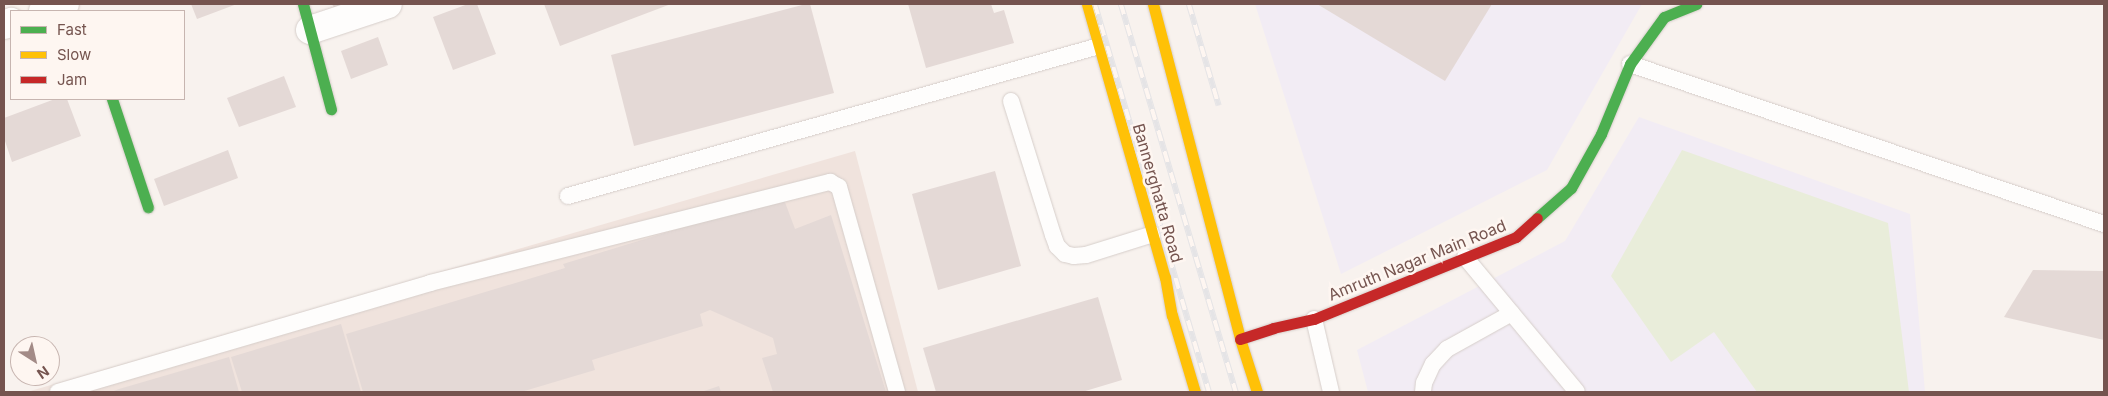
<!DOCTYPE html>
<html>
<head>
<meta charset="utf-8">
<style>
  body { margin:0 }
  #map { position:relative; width:2108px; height:396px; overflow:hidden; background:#f8f2ee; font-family:Inter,sans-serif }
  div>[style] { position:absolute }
  .residential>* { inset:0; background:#f0e3dd }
  .education>* { inset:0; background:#f2ecf4 }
  .green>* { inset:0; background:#e9edda }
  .building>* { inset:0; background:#e4d9d6 }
  .roads { filter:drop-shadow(0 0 1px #d6ceca) drop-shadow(0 0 1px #d6ceca) }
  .lane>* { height:16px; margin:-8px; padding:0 8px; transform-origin:8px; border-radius:8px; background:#fefdfc }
  .street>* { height:28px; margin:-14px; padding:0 14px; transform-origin:14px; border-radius:14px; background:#fefdfc }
  .fast>* { height:11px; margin:-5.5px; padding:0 5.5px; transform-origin:5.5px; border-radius:5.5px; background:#4caf50 }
  .slow>* { height:11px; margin:-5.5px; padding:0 5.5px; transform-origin:5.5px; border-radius:5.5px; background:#ffc107 }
  .jam>* { height:11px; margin:-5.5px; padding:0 5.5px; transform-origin:5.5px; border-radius:5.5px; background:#c62828 }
  .rail>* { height:5.5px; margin-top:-2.75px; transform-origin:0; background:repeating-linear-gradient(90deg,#fef6f1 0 11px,#e5e4e6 0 22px); box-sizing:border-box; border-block:1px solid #e5e4e6 }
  span { translate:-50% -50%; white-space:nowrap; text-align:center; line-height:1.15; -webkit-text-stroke:5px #fef6f1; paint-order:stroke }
  .street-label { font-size:16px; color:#75544f }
  .frame { position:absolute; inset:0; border:5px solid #75544f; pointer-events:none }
  .legend { position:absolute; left:10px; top:10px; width:175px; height:90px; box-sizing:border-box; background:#fef6f1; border:1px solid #c7b5b0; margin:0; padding:6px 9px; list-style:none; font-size:15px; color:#75544f }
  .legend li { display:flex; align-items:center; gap:10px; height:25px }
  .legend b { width:25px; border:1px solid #c7b5b0 }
  .north { position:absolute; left:10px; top:336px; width:50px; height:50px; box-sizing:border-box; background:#fef6f1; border:1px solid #c7b5b0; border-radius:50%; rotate:145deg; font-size:14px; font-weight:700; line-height:20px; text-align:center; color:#75544f }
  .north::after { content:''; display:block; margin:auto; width:18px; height:22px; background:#a38b87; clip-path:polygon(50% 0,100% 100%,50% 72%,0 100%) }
</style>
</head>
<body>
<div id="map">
  <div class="residential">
    <div style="clip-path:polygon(855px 151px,918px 392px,27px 392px)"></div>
  </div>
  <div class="education">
    <div style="clip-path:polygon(1255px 4px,1642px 4px,1547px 170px,1341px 274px)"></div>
    <div style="clip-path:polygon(1639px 117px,1910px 214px,1925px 392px,1368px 392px,1357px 350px,1565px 241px)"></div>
  </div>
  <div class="green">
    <div style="clip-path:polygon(1682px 150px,1888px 223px,1909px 392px,1757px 392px,1714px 332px,1671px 362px,1611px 276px)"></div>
  </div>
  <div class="building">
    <div style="clip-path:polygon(191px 4px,237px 4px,197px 19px)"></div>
    <div style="clip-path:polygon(332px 4px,346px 4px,334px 8px)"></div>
    <div style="clip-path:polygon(468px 4px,477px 4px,496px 54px,453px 70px,433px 17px)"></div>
    <div style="clip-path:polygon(544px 4px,671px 4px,560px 46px)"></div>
    <div style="clip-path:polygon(806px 4px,810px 4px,834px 93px,634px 146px,611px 55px)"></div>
    <div style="clip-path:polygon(908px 4px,991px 4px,994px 13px,1004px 10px,1014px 43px,926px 68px)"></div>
    <div style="clip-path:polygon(1317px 4px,1492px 4px,1445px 81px)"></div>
    <div style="clip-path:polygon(378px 37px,388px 65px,351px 79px,341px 51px)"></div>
    <div style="clip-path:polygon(284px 76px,296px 107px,239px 127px,227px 98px)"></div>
    <div style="clip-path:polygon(55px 99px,67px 99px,81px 136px,12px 162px,4px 138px,4px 118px)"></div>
    <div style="clip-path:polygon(228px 150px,238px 178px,164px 206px,154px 179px)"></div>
    <div style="clip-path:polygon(995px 171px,1021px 266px,938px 290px,912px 194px)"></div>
    <div style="clip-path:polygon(783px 197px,795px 229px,831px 215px,886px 392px,773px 392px,762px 358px,777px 354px,773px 338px,710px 310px,700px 314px,703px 326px,592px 360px,595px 370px,521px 392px,363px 392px,346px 334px,565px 268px,563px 264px)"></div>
    <div style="clip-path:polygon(2033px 270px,2104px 271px,2104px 340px,2004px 317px)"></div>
    <div style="clip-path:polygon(1098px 297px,1122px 380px,1082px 392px,936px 392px,923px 348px)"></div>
    <div style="clip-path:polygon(341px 324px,361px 392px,242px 392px,231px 357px)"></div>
    <div style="clip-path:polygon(229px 357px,239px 392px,111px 392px,119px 389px)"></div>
    <div style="clip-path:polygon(719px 386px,721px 392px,701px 392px)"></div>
  </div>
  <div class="roads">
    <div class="lane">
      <div style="left:1630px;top:64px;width:500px;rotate:18.65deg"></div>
      <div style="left:1011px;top:101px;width:140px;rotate:72.6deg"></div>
      <div style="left:1053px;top:235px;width:12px;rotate:70deg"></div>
      <div style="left:1057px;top:246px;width:11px;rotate:45deg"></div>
      <div style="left:1065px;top:254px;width:9px;rotate:13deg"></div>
      <div style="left:1074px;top:256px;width:12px;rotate:-5deg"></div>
      <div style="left:1086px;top:255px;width:70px;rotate:-17.4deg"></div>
      <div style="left:568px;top:196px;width:552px;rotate:-15.77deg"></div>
      <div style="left:1465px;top:257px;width:175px;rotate:50.3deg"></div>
      <div style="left:1314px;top:319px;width:75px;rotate:76.9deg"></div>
      <div style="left:58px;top:392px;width:388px;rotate:-16.3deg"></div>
      <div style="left:430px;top:283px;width:413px;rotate:-14.2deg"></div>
      <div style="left:830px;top:182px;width:10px;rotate:29deg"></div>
      <div style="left:839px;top:187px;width:213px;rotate:74.2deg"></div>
      <div style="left:1423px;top:392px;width:9px;rotate:-84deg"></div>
      <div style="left:1424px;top:383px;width:21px;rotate:-65deg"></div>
      <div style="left:1433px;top:364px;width:21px;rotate:-47deg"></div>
      <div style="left:1447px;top:349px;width:74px;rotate:-29deg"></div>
    </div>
    <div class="street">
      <div style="left:43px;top:11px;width:23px;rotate:-18deg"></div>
      <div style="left:4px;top:25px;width:8px;rotate:-23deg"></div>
      <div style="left:310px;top:30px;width:82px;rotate:-18.4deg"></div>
    </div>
    <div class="fast">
      <div style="left:303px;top:4px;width:109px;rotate:75.1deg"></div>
      <div style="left:112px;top:99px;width:114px;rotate:71.6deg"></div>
      <div style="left:1537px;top:218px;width:45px;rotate:-41.4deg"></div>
      <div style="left:1571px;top:188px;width:62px;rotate:-60.9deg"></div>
      <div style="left:1601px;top:134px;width:76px;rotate:-67.5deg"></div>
      <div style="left:1630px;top:64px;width:58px;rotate:-54.1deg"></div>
      <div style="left:1664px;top:17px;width:35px;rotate:-22deg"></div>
    </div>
    <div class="slow">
      <div style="left:1087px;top:4px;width:284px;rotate:74.1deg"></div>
      <div style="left:1165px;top:277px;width:39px;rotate:80deg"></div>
      <div style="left:1172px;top:315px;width:80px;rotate:73.4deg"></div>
      <div style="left:1153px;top:4px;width:346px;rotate:75.4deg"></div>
      <div style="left:1240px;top:339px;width:56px;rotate:72.2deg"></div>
    </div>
    <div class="jam">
      <div style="left:1240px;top:339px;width:35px;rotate:-18deg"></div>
      <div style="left:1273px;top:328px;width:42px;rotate:-12.4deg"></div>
      <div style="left:1314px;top:319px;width:218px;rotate:-22.1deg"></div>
      <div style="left:1516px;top:237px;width:28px;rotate:-42deg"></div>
    </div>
  </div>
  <div class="rail">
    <div style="left:1095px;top:4px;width:404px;rotate:73.6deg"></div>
    <div style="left:1121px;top:4px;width:405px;rotate:73.5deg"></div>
    <div style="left:1189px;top:4px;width:106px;rotate:73.6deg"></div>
  </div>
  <div class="street-label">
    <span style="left:1158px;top:193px;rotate:74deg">Bannerghatta Road</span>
    <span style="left:1417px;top:260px;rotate:-22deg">Amruth Nagar Main Road</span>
  </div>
  <div class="frame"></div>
  <ul class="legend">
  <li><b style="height:6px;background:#4caf50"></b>Fast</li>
  <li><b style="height:6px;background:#ffc107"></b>Slow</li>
  <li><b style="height:6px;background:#c62828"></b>Jam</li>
  </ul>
  <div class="north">N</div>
</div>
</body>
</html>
